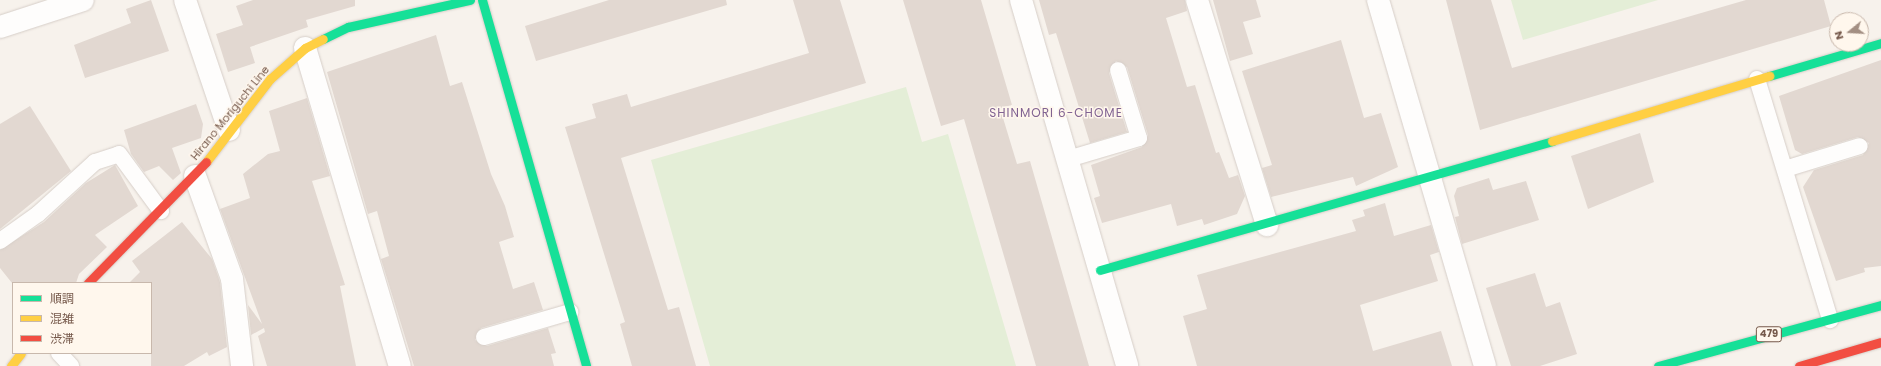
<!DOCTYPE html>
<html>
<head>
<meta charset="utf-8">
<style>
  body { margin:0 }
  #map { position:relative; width:1881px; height:366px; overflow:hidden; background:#f7f2ec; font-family:Poppins,"Noto Sans JP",sans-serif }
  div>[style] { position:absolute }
  .green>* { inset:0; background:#e4eed7 }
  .building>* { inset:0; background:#e2d8d1 }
  .roads { filter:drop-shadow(0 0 1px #d6cec8) drop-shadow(0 0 1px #d6cec8) }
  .lane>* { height:16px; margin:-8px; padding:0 8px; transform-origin:8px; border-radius:8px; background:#fefdfc }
  .street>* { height:22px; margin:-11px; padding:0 11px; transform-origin:11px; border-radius:11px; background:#fefdfc }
  .fast>* { height:9px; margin:-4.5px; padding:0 4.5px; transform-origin:4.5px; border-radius:4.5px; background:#16e098 }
  .slow>* { height:9px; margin:-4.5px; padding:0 4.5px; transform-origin:4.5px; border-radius:4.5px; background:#ffcf43 }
  .jam>* { height:9px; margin:-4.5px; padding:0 4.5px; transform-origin:4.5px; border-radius:4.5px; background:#f24e42 }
  span { translate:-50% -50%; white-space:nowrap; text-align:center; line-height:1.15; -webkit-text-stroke:3px #fff7ed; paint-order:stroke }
  .shield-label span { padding:1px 3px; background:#fff7ed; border:1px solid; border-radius:3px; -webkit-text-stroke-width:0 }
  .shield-label { font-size:10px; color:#76594b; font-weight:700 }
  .street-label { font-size:11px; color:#76594b }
  .neighbourhood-label { font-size:12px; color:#816392; letter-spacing:1px }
  .legend { position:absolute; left:12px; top:282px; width:140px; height:72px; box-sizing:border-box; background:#fff7ed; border:1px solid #c8b8ac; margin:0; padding:5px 7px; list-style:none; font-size:12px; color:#76594b }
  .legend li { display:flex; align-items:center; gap:8px; height:20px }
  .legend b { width:20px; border:1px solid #c8b8ac }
  .north { position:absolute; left:1829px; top:12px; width:40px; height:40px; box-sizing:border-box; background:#fff7ed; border:1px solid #c8b8ac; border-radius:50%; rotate:252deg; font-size:11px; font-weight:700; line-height:16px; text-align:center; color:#76594b }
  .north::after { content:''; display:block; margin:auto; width:14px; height:18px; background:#a38f83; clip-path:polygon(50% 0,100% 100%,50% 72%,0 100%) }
</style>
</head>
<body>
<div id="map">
  <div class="green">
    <div style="clip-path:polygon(1511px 0,1658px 0,1523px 40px)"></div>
    <div style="clip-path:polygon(906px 87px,922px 142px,948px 134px,1016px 366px,710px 366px,651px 160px)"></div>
  </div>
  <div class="building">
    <div style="clip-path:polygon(151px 0,169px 51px,85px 78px,74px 45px,131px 23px,126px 9px)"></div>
    <div style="clip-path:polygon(253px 0,355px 0,355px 6px,306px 20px,308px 27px,250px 47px,255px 63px,228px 72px,216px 34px,243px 25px,236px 6px)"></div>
    <div style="clip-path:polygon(609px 0,726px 0,727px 5px,536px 61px,525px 26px)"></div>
    <div style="clip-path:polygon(793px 0,840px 0,866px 83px,621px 158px,668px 310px,679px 307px,696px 366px,632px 366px,620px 324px,625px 322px,565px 127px,596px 118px,592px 104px,627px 94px,631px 107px,809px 53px)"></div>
    <div style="clip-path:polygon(903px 0,981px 0,1012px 105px,1000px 108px,1017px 164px,1030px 161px,1089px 366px,1036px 366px,964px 119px,941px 126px)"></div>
    <div style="clip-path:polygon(1039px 0,1185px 0,1187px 11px,1166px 18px,1187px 87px,1195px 85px,1216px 153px,1219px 152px,1229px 178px,1238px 175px,1245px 196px,1237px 214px,1204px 225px,1202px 219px,1177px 226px,1171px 204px,1102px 223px,1094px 198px,1100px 196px,1091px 165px,1142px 147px,1148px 135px,1127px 67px,1116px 61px,1109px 73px,1127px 132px,1090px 143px,1056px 33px,1049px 35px)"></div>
    <div style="clip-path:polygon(1213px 0,1256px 0,1261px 17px,1243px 22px,1253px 54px,1230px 61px)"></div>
    <div style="clip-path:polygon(1446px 0,1491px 0,1512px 68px,1746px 0,1824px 0,1831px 26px,1480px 130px)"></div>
    <div style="clip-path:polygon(436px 35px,450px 86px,462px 82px,491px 174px,505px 206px,514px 237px,499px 242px,513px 289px,534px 282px,543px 310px,481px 328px,475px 340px,487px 346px,548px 328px,556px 353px,551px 354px,554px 366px,414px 366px,381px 259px,389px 256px,377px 211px,368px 214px,327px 72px)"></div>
    <div style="clip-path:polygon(1341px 40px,1364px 118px,1381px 113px,1398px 167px,1356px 186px,1353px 177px,1271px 197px,1262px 168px,1272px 165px,1242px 71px)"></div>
    <div style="clip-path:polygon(1881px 60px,1881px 266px,1864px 268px,1865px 272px,1836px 281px,1803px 187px,1814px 170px,1863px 155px,1869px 143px,1858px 137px,1802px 154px,1795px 150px,1779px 96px)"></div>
    <div style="clip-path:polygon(307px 98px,330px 176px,312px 181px,345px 285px,340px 286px,356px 366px,267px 366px,258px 336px,265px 332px,264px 328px,251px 335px,248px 305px,262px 324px,220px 209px,250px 198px,243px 174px,268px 154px,280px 151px,269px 111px)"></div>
    <div style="clip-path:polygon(196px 104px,203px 124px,201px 138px,172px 148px,181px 173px,173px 180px,159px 166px,144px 172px,131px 154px,124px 130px)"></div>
    <div style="clip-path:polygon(30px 106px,71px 171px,0 229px,0 124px)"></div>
    <div style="clip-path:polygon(1640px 133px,1654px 182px,1588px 209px,1571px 156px)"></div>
    <div style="clip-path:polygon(115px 165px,138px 206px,95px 235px,107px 247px,79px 274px,76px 283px,12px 283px,0 268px,0 250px,44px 222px,86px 183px)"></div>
    <div style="clip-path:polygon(1489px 178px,1493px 190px,1526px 181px,1539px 220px,1462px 244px,1455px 217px,1459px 216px,1454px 196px,1457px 188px)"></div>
    <div style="clip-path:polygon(1385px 203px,1394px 236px,1431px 225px,1439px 252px,1430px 255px,1438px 281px,1360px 305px,1373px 351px,1441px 331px,1452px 366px,1197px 366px,1183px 316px,1207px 309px,1197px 275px,1356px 231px,1352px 220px,1365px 216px,1363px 210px)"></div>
    <div style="clip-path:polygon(182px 222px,212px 259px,220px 282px,227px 347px,209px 356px,207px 352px,184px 366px,151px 366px,151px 283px,129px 283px,140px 272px,132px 261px)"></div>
    <div style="clip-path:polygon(1535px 273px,1546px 307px,1560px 302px,1577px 354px,1540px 366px,1511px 366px,1486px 288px)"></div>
  </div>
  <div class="roads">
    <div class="lane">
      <div style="left:1757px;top:79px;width:252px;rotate:73.1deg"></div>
      <div style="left:1068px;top:159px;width:74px;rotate:-16.5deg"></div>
      <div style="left:1139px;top:138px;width:71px;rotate:-107.2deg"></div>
      <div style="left:1785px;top:169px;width:78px;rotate:-17deg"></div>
      <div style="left:0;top:241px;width:47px;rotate:-35.4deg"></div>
      <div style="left:38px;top:214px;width:77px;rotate:-42.4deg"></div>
      <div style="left:95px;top:162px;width:25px;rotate:-18deg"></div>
      <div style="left:119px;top:154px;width:71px;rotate:53.6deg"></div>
      <div style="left:484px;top:337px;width:90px;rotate:-16.2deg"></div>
      <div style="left:59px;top:353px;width:18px;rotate:47deg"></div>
    </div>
    <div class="street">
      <div style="left:185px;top:0;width:137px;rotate:71.3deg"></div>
      <div style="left:1021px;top:0;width:381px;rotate:73.8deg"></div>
      <div style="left:1197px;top:0;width:236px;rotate:72.7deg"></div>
      <div style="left:1378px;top:0;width:381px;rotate:73.7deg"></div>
      <div style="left:0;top:27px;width:87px;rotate:-18deg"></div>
      <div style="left:305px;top:48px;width:332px;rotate:73.4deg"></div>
      <div style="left:195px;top:176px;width:109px;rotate:70.2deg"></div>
      <div style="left:232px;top:279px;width:88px;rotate:83.4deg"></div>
    </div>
    <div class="fast">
      <div style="left:482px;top:0;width:380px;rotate:74.1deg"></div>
      <div style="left:323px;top:39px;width:28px;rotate:-26deg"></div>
      <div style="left:348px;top:27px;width:125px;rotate:-12.5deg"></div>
      <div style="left:1769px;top:76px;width:117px;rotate:-16.4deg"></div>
      <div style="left:1100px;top:270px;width:470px;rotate:-15.9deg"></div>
      <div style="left:1658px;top:366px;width:231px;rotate:-15.3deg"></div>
    </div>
    <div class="slow">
      <div style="left:1552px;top:141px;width:227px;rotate:-16.7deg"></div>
      <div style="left:206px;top:162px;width:105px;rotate:-52.4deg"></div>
      <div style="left:270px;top:79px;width:47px;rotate:-41.5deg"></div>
      <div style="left:305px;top:48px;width:20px;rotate:-27deg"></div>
      <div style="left:11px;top:366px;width:16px;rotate:-52deg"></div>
    </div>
    <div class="jam">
      <div style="left:88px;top:283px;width:169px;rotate:-45.7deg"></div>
      <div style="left:1799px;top:366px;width:85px;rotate:-16.3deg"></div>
    </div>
  </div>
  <div class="shield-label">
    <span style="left:1769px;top:334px">479</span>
  </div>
  <div class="street-label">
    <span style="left:230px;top:113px;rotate:-51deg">Hirano Moriguchi Line</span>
  </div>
  <div class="neighbourhood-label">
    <span style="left:1056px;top:113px">SHINMORI 6-CHOME</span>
  </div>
  <ul class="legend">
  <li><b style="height:5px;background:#16e098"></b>順調</li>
  <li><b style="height:5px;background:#ffcf43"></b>混雑</li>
  <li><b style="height:5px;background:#f24e42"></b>渋滞</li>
  </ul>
  <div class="north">N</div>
</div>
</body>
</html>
